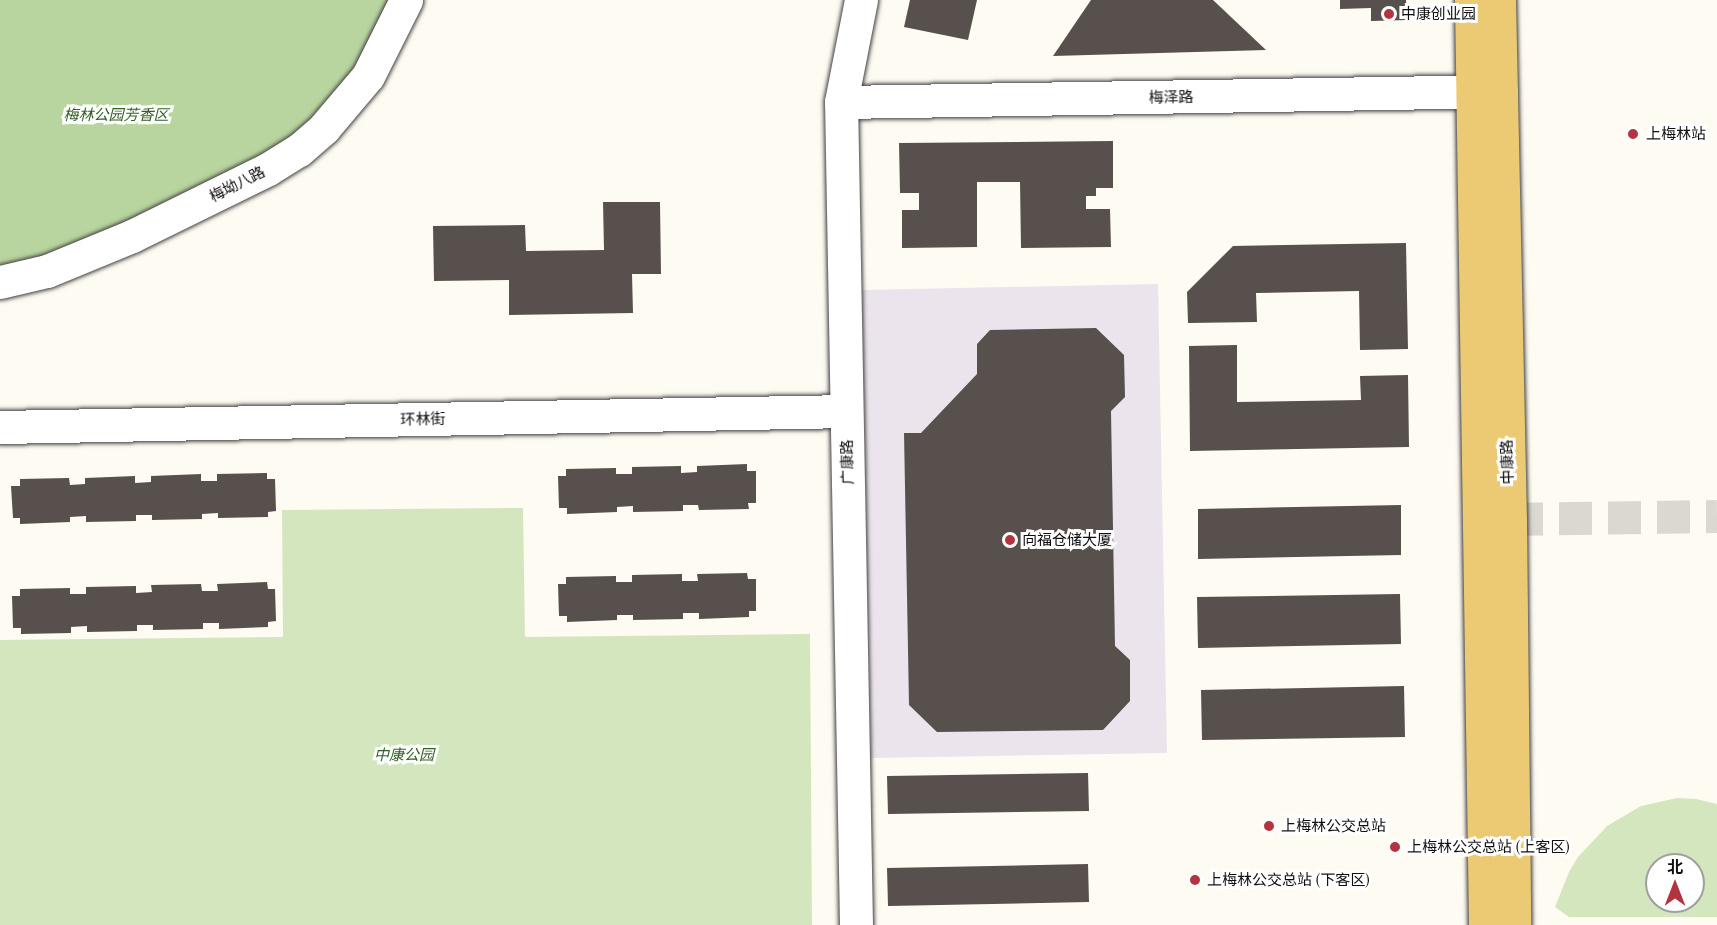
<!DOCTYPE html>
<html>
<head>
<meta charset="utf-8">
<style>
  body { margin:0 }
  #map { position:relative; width:1717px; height:925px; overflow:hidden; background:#fefbf2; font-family:"Playfair Display","Noto Sans SC",serif }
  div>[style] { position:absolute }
  .industrial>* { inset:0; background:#ebe4ec }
  .green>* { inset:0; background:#d4e6be }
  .forest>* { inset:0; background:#b9d59f }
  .building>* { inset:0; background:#57504c }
  .minor-tunnel>* { height:33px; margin-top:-16.5px; transform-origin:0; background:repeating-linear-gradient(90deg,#dad8d0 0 33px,transparent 0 49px) }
  .roads { filter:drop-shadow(0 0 2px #424242) drop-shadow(0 0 2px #424242) }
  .minor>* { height:33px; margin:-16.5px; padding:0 16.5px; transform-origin:16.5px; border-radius:16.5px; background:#fff }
  .major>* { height:33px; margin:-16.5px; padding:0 16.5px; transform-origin:16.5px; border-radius:16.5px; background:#ecca74 }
  .dots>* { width:16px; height:16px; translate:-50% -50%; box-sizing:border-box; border:3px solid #fff; border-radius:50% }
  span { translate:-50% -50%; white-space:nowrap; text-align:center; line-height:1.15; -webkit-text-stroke:6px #fff; paint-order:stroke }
  .poi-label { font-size:15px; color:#0f0f0f }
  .left { translate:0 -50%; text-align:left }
  .street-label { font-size:15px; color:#0f0f0f }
  .park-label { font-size:15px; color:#336125; font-style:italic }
  .north { position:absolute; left:1645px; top:853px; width:60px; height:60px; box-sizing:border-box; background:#fff; border:2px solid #9f9f9f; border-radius:50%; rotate:0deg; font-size:16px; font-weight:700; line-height:24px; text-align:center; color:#0f0f0f }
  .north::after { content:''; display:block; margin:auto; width:21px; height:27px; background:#b3333e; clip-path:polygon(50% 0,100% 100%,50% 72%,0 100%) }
</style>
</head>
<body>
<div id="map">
  <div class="industrial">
    <div style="clip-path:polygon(1158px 284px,1167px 753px,871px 758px,862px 290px)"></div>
  </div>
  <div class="green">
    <div style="clip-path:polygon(523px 508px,525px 637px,810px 634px,812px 925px,0 925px,0 640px,283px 637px,282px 510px)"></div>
    <div style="clip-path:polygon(evenodd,1677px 798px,1696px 799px,1717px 804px,1717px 917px,1569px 917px,1555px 907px,1569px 872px,1578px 857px,1607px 826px,1641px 806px,1677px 798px,1657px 865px,1693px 865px,1693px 901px,1657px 901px,1657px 865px)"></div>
  </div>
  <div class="forest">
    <div style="clip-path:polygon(0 0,406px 0,324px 128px,0 282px)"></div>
  </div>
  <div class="building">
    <div style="clip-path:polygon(910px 0,977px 0,968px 40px,904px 27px)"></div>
    <div style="clip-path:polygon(1091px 0,1213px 0,1266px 50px,1053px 56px)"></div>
    <div style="clip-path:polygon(1340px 0,1406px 0,1407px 20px,1371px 21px,1371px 8px,1340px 9px)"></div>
    <div style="clip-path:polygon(1113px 141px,1113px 188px,1096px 188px,1096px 196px,1086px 196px,1086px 209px,1110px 209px,1111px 247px,1021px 248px,1020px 182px,977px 182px,977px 247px,902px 248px,902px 210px,919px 210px,919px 193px,900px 193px,899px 143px)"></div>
    <div style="clip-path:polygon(603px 202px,660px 202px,661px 274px,632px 274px,633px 313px,509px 315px,509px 280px,434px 281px,433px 226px,525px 225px,526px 251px,604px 250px)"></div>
    <div style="clip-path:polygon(1406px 243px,1408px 349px,1360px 350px,1359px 291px,1256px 293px,1257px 322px,1188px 323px,1187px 292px,1233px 246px)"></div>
    <div style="clip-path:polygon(1096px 328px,1124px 355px,1125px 397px,1111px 411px,1115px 646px,1130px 660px,1130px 701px,1103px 730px,937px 732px,909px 705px,904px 433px,921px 433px,977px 374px,977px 344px,990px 330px)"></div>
    <div style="clip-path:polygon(1237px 345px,1237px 402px,1361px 400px,1360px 376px,1408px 375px,1409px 447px,1190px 451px,1189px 346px)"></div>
    <div style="clip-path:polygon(747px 464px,747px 471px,756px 471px,756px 503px,748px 503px,749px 509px,699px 510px,698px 505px,683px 505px,683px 511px,633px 512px,633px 506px,617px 507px,617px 512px,567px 514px,567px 508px,559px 508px,558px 476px,566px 476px,566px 469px,616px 468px,616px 474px,632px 474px,632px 467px,681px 466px,681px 473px,697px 472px,697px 466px)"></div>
    <div style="clip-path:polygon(267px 473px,267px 479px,275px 479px,276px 511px,268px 512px,268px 517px,218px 518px,218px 513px,202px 514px,202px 519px,152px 520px,152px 515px,136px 515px,136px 521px,86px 522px,86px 516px,70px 517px,70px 522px,20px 524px,20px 518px,13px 518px,11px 486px,20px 486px,20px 479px,69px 478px,70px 485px,85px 484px,85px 478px,135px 476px,135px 483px,151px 482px,151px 476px,201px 474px,201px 481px,217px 481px,217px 474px)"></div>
    <div style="clip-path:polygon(1401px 505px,1401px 555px,1198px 559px,1198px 509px)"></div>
    <div style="clip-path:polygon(747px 573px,748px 579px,756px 579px,756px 611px,749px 611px,749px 617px,699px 619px,699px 613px,683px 613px,683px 619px,633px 620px,633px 615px,617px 615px,617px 620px,567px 622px,567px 616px,559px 616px,558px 584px,566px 584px,566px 577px,616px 576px,616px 582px,632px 582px,632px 575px,682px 574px,682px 581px,698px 581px,697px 574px)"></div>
    <div style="clip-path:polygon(267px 582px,268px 589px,275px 589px,276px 621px,268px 622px,268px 627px,219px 629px,219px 623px,203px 623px,203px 629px,153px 630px,153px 625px,137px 625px,137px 631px,87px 632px,87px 626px,71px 627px,71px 633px,21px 634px,21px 628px,13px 628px,12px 596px,20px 596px,20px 589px,70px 588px,70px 594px,86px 594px,86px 587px,136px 586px,136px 593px,152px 592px,151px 585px,201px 584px,202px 591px,218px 591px,217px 584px)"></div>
    <div style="clip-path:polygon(1400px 594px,1401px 644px,1198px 648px,1197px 597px)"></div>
    <div style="clip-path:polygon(1404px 686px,1405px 737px,1202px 740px,1201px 690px)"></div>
    <div style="clip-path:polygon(1088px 773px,1089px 811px,888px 814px,887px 776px)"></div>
    <div style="clip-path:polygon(1088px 864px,1089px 902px,888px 906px,887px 868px)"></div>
  </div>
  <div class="minor-tunnel">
    <div style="left:1510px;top:519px;width:207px;rotate:-0.8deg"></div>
  </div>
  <div class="roads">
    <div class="minor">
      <div style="left:841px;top:102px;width:660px;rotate:-0.95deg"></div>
      <div style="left:0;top:282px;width:48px;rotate:-13.2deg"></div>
      <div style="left:47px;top:271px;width:92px;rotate:-22.4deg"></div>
      <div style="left:132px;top:236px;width:152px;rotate:-26.2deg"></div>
      <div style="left:268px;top:169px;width:36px;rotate:-32deg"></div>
      <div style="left:299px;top:150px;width:33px;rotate:-41deg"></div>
      <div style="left:324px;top:128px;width:68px;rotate:-49.8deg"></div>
      <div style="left:368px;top:76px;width:85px;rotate:-63.4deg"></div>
      <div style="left:0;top:427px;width:846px;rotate:-1.08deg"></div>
      <div style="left:856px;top:925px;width:823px;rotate:-91.04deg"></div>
      <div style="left:841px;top:102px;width:104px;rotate:-78.9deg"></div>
    </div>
    <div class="major">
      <div style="left:1471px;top:0;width:925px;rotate:89.13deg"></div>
      <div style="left:1499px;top:0;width:519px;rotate:88.79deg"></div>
      <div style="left:1510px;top:519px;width:406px;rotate:89.4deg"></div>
    </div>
  </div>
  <div class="dots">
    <div style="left:1389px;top:14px;background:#b3333e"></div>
    <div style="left:1633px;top:134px;background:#b3333e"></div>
    <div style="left:1010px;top:540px;background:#b3333e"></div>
    <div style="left:1269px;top:826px;background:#b3333e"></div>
    <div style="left:1395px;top:847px;background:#b3333e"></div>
    <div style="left:1195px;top:880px;background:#b3333e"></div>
  </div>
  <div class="poi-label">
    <span class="left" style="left:1401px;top:14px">中康创业园</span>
    <span class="left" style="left:1646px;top:134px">上梅林站</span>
    <span class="left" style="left:1022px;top:540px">向福仓储大厦</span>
    <span class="left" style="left:1281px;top:826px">上梅林公交总站</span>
    <span class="left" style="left:1407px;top:847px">上梅林公交总站 (上客区)</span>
    <span class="left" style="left:1207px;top:880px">上梅林公交总站 (下客区)</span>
  </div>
  <div class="street-label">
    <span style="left:1171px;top:97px;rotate:-1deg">梅泽路</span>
    <span style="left:237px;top:184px;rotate:-27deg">梅坳八路</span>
    <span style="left:423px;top:419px;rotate:-1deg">环林街</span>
    <span style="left:847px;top:462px;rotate:-91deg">广康路</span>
    <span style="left:1507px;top:462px;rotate:-92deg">中康路</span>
  </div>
  <div class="park-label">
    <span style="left:116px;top:115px">梅林公园芳香区</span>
    <span style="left:404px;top:755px">中康公园</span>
  </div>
  <div class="north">北</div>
</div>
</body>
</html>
